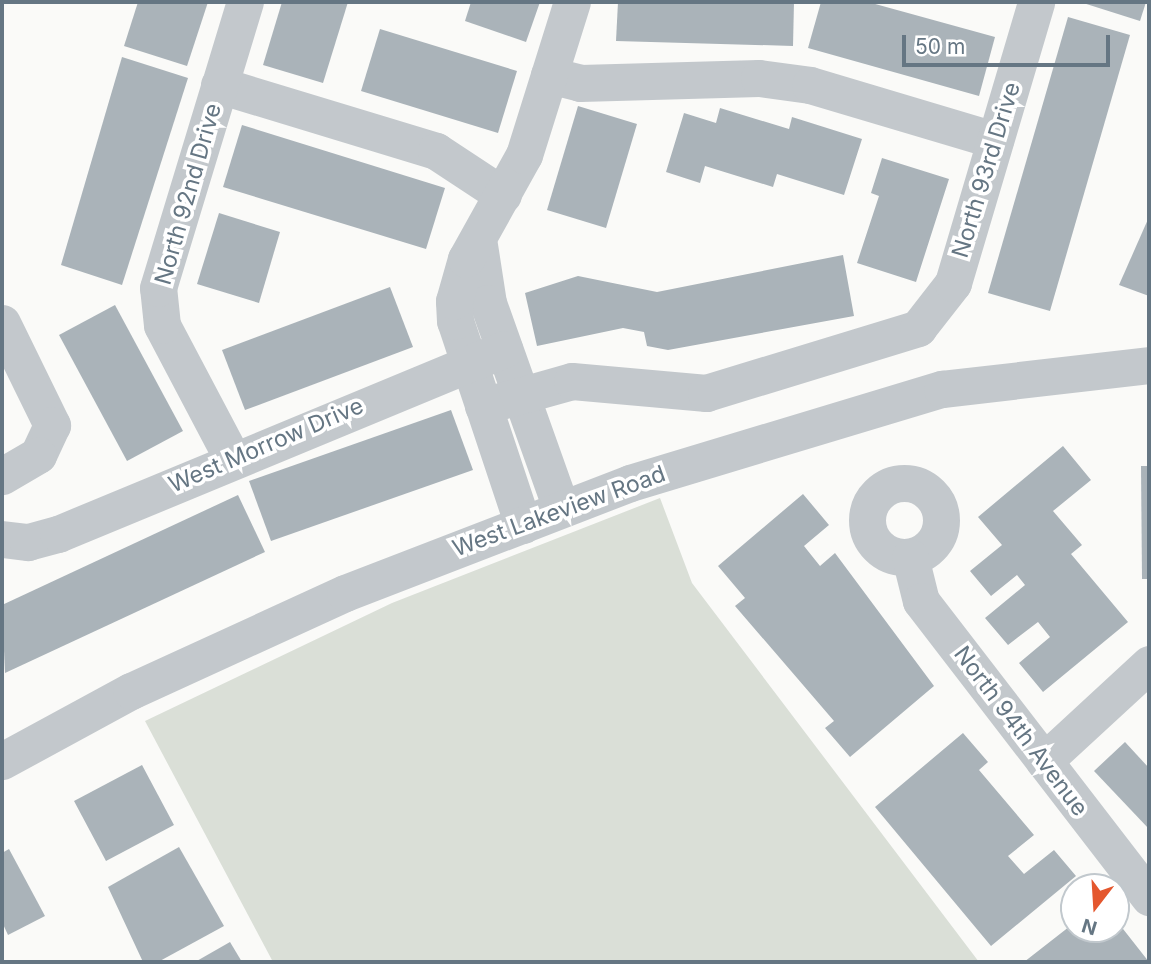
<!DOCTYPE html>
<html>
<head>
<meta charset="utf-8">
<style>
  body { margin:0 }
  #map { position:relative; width:1151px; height:964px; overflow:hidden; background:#fafaf8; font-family:Inter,sans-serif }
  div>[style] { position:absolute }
  .green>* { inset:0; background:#dadfd7 }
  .building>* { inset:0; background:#aab3b9 }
  .minor>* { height:37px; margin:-18.5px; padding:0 18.5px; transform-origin:18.5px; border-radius:18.5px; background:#c3c8cc }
  .minor>.ring { margin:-18.5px; padding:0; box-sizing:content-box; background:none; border:37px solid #c3c8cc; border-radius:50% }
  span { translate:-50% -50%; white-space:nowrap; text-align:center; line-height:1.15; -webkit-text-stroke:7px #fff; paint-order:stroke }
  .street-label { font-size:23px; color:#657683 }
  .frame { position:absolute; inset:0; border:4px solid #657683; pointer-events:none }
  .north { position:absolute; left:1060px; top:873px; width:70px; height:70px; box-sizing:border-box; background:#fff; border:2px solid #c1c8cd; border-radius:50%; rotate:197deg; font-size:19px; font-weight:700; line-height:28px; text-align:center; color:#657683 }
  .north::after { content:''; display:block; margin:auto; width:24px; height:32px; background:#e4572e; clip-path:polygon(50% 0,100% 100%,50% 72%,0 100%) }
  .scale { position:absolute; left:902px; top:35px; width:208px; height:32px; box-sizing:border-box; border:4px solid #657683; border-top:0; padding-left:9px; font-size:21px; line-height:24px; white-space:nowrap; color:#657683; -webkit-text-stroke:5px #fff; paint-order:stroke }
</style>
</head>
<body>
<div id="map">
  <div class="green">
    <div style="clip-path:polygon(660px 498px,692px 583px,979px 962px,273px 962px,145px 721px,392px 603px)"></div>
  </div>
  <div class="building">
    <div style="clip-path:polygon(138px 2px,208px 2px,187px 66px,124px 46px)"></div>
    <div style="clip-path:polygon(282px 2px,348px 2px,323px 83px,263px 65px)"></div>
    <div style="clip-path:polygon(471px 2px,540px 2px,526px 42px,465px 21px)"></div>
    <div style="clip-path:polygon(618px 2px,794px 2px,793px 46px,616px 41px)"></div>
    <div style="clip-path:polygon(821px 2px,868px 2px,995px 37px,979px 96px,808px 48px)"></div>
    <div style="clip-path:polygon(1080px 2px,1146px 2px,1140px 21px)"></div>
    <div style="clip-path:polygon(1068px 17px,1130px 35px,1050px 311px,988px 293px)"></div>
    <div style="clip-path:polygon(380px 29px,517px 71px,498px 133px,361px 91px)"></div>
    <div style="clip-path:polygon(122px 57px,188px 78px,122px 285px,61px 265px)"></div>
    <div style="clip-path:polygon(578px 106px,637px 124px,606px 228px,547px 210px)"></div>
    <div style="clip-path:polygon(720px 108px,789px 129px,792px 117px,862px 139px,844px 195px,777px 174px,773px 187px,705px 166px,700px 183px,666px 172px,684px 113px,716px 123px)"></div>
    <div style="clip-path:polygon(242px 125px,445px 188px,426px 249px,223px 187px)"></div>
    <div style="clip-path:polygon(882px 158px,949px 179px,916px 282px,857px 263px,879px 196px,871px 193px)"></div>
    <div style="clip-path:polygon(219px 213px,280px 232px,259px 303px,197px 284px)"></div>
    <div style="clip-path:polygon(1149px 217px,1149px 296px,1119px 285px)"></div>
    <div style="clip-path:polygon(843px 255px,854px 316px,668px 350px,647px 346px,644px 332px,623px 328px,537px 346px,525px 293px,578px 276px,657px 292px)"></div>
    <div style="clip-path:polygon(390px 287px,413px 347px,245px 410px,222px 350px)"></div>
    <div style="clip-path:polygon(115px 305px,183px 431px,127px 461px,59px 335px)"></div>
    <div style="clip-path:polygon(451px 410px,473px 470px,271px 541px,249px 481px)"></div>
    <div style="clip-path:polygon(1063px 446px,1091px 480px,1053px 511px,1082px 545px,1071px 554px,1128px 622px,1043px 692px,1019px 663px,1050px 637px,1038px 622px,1008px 645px,985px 618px,1025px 585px,1017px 575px,991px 596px,970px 571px,1002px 545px,978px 517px)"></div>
    <div style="clip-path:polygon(1141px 466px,1149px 466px,1149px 579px,1142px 579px)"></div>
    <div style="clip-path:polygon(803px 494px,829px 525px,804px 546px,820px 566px,835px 553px,934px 686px,850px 757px,825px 728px,834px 721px,735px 606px,745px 598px,718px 566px)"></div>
    <div style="clip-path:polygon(238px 495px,265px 552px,5px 673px,2px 605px)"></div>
    <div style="clip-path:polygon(963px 733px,988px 762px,979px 770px,1034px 835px,1008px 856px,1024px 874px,1054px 850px,1076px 876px,991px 946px,875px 807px)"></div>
    <div style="clip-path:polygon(1125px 742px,1149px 768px,1149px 829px,1094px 771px)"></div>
    <div style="clip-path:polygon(142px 765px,174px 825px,106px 861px,74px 801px)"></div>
    <div style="clip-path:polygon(179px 847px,224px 926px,158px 962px,143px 962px,108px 887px)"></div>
    <div style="clip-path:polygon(9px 849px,45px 916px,8px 935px,2px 922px,2px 853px)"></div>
    <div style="clip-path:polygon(1116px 920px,1149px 962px,1024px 962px,1074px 923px,1074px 929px,1116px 929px)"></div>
    <div style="clip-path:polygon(230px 942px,242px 962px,195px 962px)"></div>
  </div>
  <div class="minor">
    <div style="left:549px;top:75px;width:32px;rotate:14deg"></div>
    <div style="left:580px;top:83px;width:179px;rotate:-1.6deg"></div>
    <div style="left:759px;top:78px;width:51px;rotate:7.8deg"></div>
    <div style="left:810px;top:85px;width:193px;rotate:16.6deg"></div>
    <div style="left:219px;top:85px;width:227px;rotate:16.9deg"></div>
    <div style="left:436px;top:151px;width:80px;rotate:33.3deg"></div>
    <div style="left:479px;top:245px;width:59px;rotate:81.2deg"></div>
    <div style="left:488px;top:303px;width:218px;rotate:70.4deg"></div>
    <div style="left:2px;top:323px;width:114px;rotate:63.9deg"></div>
    <div style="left:52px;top:425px;width:33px;rotate:115deg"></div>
    <div style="left:38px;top:455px;width:42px;rotate:149.7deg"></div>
    <div style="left:483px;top:406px;width:92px;rotate:-15.7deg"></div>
    <div style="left:572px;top:381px;width:135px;rotate:5.1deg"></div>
    <div style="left:706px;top:393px;width:222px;rotate:-17deg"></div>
    <div style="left:918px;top:328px;width:57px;rotate:-52.1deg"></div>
    <div style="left:953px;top:283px;width:293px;rotate:-73.5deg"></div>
    <div style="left:232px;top:458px;width:150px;rotate:-117.8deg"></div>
    <div style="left:162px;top:325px;width:37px;rotate:-96deg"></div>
    <div style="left:158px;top:288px;width:299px;rotate:-73.1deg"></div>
    <div class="ring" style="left:867px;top:483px;width:37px;height:37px"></div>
    <div style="left:523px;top:525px;width:215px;rotate:-108.4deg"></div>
    <div style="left:455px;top:321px;width:20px;rotate:-93deg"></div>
    <div style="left:454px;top:301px;width:44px;rotate:-74.1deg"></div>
    <div style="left:466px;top:259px;width:119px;rotate:-60.9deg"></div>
    <div style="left:524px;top:155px;width:160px;rotate:-72.6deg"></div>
    <div style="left:2px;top:539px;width:26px;rotate:7deg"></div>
    <div style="left:28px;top:542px;width:31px;rotate:-15deg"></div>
    <div style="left:58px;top:534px;width:483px;rotate:-22.5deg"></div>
    <div style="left:910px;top:557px;width:45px;rotate:76deg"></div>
    <div style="left:921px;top:601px;width:374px;rotate:52.4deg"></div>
    <div style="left:2px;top:761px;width:147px;rotate:-28.5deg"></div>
    <div style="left:131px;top:691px;width:235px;rotate:-24.6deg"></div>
    <div style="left:345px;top:593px;width:305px;rotate:-21.1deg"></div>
    <div style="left:630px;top:483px;width:326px;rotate:-16.8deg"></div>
    <div style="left:942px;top:389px;width:208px;rotate:-6.6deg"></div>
    <div style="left:1044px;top:761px;width:143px;rotate:-42.7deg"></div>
  </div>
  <div class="street-label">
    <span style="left:986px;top:170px;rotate:-73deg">North 93rd Drive</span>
    <span style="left:188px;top:194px;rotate:-74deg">North 92nd Drive</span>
    <span style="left:266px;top:445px;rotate:-23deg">West Morrow Drive</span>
    <span style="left:559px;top:511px;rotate:-20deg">West Lakeview Road</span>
    <span style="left:1021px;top:731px;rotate:53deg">North 94th Avenue</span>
  </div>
  <div class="frame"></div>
  <div class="north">N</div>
  <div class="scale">50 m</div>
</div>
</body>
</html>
